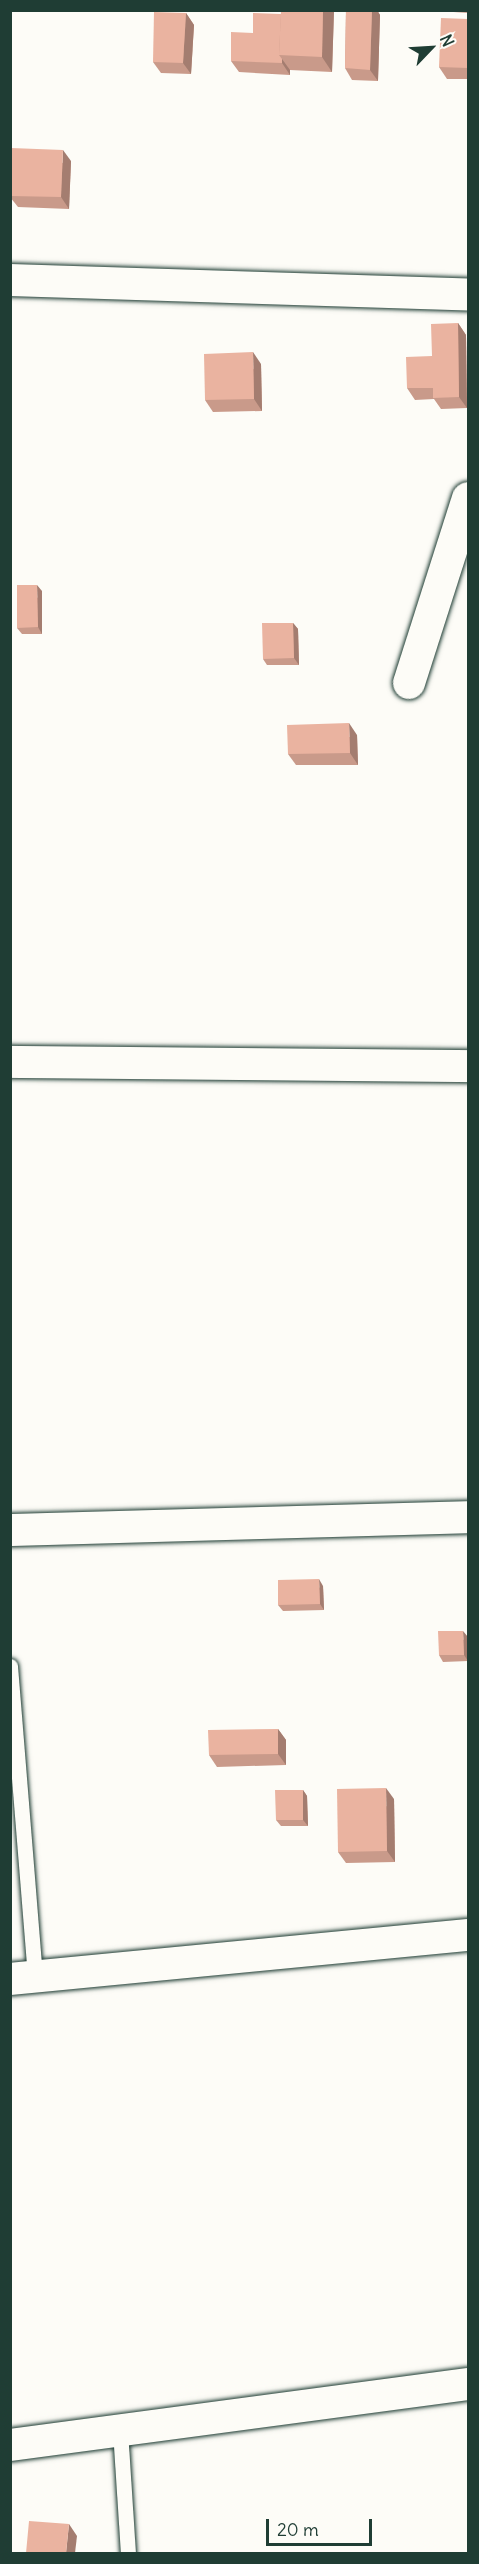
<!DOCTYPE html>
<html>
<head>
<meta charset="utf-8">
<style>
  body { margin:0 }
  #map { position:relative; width:479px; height:2564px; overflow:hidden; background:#fdfcf7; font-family:Delius,sans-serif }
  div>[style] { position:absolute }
  .roads { filter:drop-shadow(0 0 2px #1f3d34) drop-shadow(0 0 2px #1f3d34) }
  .service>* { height:15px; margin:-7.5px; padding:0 7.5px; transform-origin:7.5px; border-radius:7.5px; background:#fdfcf7 }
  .minor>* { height:32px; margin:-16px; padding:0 16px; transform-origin:16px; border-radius:16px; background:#fdfcf7 }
  .wall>* { inset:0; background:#c99a8a }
  .shaded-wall>* { inset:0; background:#a47d70 }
  .building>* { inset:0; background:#eab3a0 }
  span { translate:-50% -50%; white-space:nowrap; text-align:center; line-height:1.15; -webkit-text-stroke:5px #fdfcf7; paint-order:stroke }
  .frame { position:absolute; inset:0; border:12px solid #1f3d34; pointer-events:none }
  .north { position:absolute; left:401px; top:18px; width:60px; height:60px; -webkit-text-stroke:4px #fdfcf7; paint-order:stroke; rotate:65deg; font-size:16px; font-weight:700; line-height:24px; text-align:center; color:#1f3d34 }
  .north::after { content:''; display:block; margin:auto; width:21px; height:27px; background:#1f3d34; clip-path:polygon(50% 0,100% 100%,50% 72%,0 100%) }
  .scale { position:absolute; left:266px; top:2519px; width:106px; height:27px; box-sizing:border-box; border:3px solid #1f3d34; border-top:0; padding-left:8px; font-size:18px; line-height:21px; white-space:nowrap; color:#1f3d34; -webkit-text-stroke:4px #fdfcf7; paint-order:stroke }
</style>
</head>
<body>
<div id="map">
  <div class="roads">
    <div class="service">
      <div style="left:10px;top:1666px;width:310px;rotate:85.4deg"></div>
      <div style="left:120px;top:2430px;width:124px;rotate:86.3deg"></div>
    </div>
    <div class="minor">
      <div style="left:10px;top:280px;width:458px;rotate:1.8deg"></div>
      <div style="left:409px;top:683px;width:194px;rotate:-72.3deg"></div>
      <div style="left:10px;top:1062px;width:458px;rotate:0.5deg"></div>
      <div style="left:10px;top:1530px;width:458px;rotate:-1.6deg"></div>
      <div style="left:10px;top:1979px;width:460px;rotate:-5.5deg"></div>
      <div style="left:10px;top:2445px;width:462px;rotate:-7.6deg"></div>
    </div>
  </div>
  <div class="wall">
    <div style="clip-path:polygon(334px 10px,332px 72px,290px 70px,290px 75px,239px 72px,231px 61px,253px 33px,281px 14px)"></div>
    <div style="clip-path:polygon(346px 10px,377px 10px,380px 15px,378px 81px,352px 80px,345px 68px)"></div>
    <div style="clip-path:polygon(438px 10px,468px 10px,468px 13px,439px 11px)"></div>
    <div style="clip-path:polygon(186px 13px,194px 25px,191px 74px,161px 73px,153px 62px)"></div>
    <div style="clip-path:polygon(468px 19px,468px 79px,447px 79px,439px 67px)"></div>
    <div style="clip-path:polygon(71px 161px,69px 209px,18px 207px,10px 197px,10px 175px)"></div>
    <div style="clip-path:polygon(458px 323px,466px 335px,467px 408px,441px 409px,434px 399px,415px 400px,407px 388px)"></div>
    <div style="clip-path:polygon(261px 364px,262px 411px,213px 412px,205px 400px)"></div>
    <div style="clip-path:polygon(42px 591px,42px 634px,22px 634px,17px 628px)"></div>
    <div style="clip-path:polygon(293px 623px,298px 629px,299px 665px,267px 665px,263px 659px)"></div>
    <div style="clip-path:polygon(357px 735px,358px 765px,296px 765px,288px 754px)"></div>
    <div style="clip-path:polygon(323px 1586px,324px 1610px,283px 1611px,278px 1605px)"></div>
    <div style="clip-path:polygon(468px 1637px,468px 1661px,443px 1662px,439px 1655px)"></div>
    <div style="clip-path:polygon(278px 1729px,286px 1740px,286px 1765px,217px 1767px,209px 1755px)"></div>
    <div style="clip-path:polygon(303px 1790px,307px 1796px,308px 1826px,281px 1826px,276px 1820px)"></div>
    <div style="clip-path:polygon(394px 1799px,395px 1862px,346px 1863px,338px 1852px)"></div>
  </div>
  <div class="shaded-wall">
    <div style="clip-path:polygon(323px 10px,334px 10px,332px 72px,322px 57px)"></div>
    <div style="clip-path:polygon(372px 10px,377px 10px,380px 15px,378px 81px,370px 70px)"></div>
    <div style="clip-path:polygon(186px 13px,194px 25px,191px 74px,183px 63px)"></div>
    <div style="clip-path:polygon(282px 59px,290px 70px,290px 75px,282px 63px)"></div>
    <div style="clip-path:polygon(63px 150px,71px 161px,69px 209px,61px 197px)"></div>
    <div style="clip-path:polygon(458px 323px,466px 335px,467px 408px,459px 397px)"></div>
    <div style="clip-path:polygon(253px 352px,261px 364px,262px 411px,254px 399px)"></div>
    <div style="clip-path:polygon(37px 585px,42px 591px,42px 634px,38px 627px)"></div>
    <div style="clip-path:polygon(293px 623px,298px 629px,299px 665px,294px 658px)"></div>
    <div style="clip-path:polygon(349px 723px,357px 735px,358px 765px,350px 753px)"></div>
    <div style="clip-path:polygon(319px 1579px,323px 1586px,324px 1610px,320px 1604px)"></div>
    <div style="clip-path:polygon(463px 1631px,468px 1637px,468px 1661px,464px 1655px)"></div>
    <div style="clip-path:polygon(278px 1729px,286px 1740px,286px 1765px,278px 1754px)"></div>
    <div style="clip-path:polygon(386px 1788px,394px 1799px,395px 1862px,387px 1851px)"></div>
    <div style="clip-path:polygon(303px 1790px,307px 1796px,308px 1826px,303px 1820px)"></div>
    <div style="clip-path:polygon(69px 2524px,77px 2536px,75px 2553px,66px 2553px)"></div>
  </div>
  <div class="building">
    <div style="clip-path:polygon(281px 10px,323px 10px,322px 57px,279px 55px)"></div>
    <div style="clip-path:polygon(346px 10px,372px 10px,370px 70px,345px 68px)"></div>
    <div style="clip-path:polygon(154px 12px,186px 13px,183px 63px,153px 62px)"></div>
    <div style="clip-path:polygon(253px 13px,281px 14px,279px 55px,282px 59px,282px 63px,231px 61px,231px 32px,253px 33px)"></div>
    <div style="clip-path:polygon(441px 18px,468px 19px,468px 68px,439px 67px)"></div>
    <div style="clip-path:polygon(11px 148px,63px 150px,61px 197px,10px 196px)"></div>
    <div style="clip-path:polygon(458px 323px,459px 397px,433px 398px,433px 388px,407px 388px,406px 357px,432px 356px,431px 324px)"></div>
    <div style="clip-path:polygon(253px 352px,254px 399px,205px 400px,204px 354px)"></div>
    <div style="clip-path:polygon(17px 585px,37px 585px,38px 627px,17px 628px)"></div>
    <div style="clip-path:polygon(262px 623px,293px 623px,294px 658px,263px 659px)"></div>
    <div style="clip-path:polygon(349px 723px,350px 753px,288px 754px,287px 725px)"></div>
    <div style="clip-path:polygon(319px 1579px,320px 1604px,278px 1605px,278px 1580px)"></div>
    <div style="clip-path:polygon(438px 1631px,463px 1631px,464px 1655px,439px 1655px)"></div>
    <div style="clip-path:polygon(278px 1729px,278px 1754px,209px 1755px,208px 1730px)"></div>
    <div style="clip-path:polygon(386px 1788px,387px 1851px,338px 1852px,337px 1789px)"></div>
    <div style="clip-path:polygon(275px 1790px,303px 1790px,303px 1820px,276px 1820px)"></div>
    <div style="clip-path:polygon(29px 2521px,69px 2524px,66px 2553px,26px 2553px)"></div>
  </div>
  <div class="frame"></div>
  <div class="north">N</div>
  <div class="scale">20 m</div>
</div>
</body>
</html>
